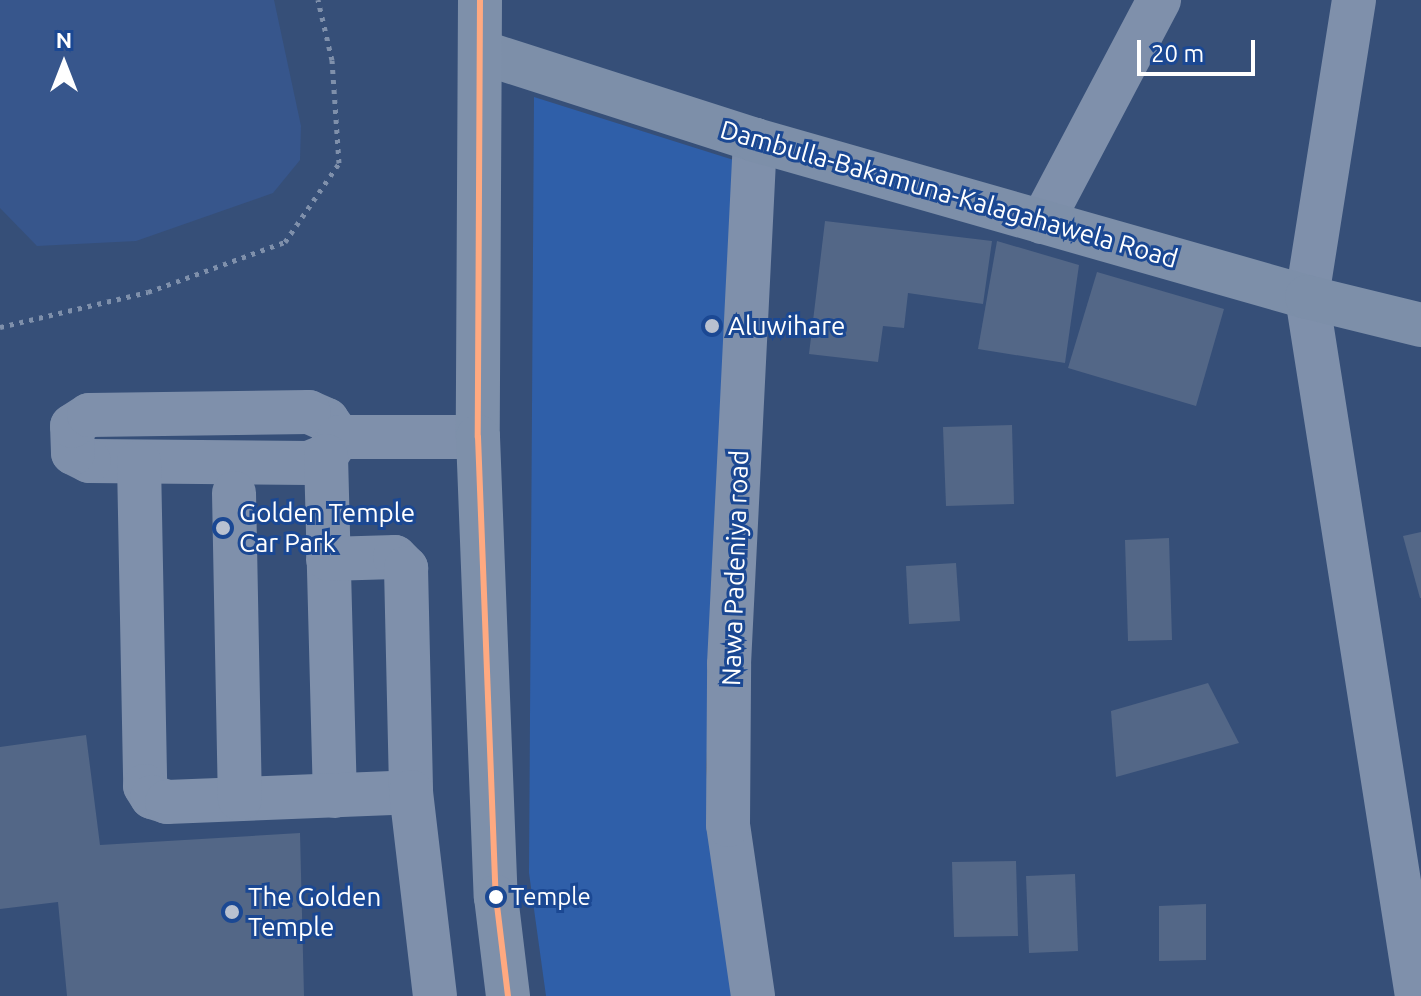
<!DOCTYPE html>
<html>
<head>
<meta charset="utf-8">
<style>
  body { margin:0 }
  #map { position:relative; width:1421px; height:996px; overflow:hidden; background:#364f78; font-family:Ubuntu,sans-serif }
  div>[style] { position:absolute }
  .green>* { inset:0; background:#2f5fa9 }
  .water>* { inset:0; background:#37568c }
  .building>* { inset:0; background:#536787 }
  .path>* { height:5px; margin-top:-2.5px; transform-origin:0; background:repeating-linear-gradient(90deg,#7f90ab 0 4px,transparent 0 10px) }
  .minor>* { height:44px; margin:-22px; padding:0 22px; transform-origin:22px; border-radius:22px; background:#7f90ab }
  .major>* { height:44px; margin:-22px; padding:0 22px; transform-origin:22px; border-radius:22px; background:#7d8fa9 }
  .highway>* { height:44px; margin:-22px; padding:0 22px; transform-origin:22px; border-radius:22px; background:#7e90aa }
  .bus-1>* { height:6px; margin:-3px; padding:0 3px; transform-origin:3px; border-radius:3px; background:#ffa980 }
  .dots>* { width:22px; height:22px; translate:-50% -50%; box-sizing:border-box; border:4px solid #1b4893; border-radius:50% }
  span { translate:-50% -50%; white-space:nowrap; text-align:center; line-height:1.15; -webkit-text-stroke:6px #1b4893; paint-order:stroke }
  .bus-label { font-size:24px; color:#fff }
  .left { translate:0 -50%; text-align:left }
  .street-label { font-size:26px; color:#fff }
  .poi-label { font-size:26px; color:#fff }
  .north { position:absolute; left:24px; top:24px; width:80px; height:80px; -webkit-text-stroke:6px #1b4893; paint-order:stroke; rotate:0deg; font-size:22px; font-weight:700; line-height:32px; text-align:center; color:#fff }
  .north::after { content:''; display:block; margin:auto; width:28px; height:36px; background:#fff; clip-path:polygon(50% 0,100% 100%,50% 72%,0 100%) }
  .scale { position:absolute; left:1137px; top:40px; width:118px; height:36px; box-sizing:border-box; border:4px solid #fff; border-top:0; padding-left:10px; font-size:24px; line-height:28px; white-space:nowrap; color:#fff; -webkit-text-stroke:6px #1b4893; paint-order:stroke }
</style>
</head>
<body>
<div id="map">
  <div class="green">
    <div style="clip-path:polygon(534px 97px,740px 162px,706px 769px,731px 996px,546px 996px,529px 873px)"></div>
  </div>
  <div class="water">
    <div style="clip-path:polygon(0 0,274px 0,301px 126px,300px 160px,273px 193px,136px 241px,37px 246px,0 208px)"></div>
  </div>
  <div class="building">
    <div style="clip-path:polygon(825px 221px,992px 241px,983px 304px,908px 293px,904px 328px,883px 326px,878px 362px,809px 354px)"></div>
    <div style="clip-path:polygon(997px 241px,1079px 265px,1065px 363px,978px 349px)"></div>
    <div style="clip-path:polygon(1097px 272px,1224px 309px,1196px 406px,1068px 368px)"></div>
    <div style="clip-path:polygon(1012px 425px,1014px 504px,946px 506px,943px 427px)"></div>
    <div style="clip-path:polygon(1421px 532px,1421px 598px,1420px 598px,1403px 536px)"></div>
    <div style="clip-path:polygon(1169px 538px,1172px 640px,1128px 641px,1125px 540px)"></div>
    <div style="clip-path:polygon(956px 563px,960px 621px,909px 624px,906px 566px)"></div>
    <div style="clip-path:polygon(1208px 683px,1239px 743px,1116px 777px,1111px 711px)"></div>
    <div style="clip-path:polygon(86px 735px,100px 845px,300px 833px,304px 996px,67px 996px,58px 902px,0 909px,0 747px)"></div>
    <div style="clip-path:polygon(1016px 861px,1018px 936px,954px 937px,952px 862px)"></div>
    <div style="clip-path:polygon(1075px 874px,1078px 951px,1029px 953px,1026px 876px)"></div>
    <div style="clip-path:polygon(1206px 904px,1206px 960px,1159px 961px,1159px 906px)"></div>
  </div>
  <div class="path">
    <div style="left:0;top:327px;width:152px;rotate:-13.3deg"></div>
    <div style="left:148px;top:292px;width:146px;rotate:-20.1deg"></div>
    <div style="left:285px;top:242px;width:96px;rotate:-55.6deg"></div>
    <div style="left:339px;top:163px;width:103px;rotate:-93.9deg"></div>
    <div style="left:332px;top:60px;width:62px;rotate:-103.1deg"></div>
  </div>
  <div class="minor">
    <div style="left:1354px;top:0;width:301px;rotate:99deg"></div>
    <div style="left:1307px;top:297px;width:708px;rotate:81.06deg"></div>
    <div style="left:1042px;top:222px;width:251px;rotate:-62.2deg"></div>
    <div style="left:309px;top:412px;width:20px;rotate:24deg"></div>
    <div style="left:327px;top:420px;width:21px;rotate:55deg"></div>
    <div style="left:339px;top:437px;width:23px;rotate:124deg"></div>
    <div style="left:326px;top:456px;width:18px;rotate:158deg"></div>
    <div style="left:309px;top:463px;width:220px;rotate:-179.5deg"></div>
    <div style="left:89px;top:461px;width:18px;rotate:-153deg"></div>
    <div style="left:73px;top:453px;width:27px;rotate:-92deg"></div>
    <div style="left:72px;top:426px;width:20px;rotate:-33deg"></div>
    <div style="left:89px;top:415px;width:220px;rotate:-0.8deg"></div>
    <div style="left:339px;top:437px;width:139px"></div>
    <div style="left:326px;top:456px;width:340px;rotate:88.5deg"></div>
    <div style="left:139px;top:462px;width:324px;rotate:88.9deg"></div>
    <div style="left:145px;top:786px;width:13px;rotate:58deg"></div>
    <div style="left:152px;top:797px;width:16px;rotate:18deg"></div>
    <div style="left:167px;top:802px;width:244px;rotate:-2.3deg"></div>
    <div style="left:234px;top:493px;width:306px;rotate:88.9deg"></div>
    <div style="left:328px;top:559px;width:67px;rotate:-1.7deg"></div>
    <div style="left:395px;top:557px;width:16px;rotate:45deg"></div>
    <div style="left:406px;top:568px;width:224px;rotate:88.7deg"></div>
    <div style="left:411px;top:792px;width:205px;rotate:83.3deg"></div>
    <div style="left:753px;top:996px;width:173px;rotate:-98.3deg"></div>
    <div style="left:728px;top:825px;width:161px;rotate:-89.6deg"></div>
    <div style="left:729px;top:664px;width:525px;rotate:-87.16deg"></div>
  </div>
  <div class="major">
    <div style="left:481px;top:52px;width:288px;rotate:17.8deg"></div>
    <div style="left:755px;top:140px;width:574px;rotate:15.88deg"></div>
    <div style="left:1307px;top:297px;width:117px;rotate:13.8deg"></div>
  </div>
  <div class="highway">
    <div style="left:480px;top:0;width:437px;rotate:90.3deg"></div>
    <div style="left:478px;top:437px;width:460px;rotate:87.8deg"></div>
    <div style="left:496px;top:897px;width:100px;rotate:83.1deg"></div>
  </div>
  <div class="bus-1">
    <div style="left:480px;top:0;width:437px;rotate:90.3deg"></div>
    <div style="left:478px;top:437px;width:460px;rotate:87.8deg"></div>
    <div style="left:496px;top:897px;width:100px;rotate:83.1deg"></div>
  </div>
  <div class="dots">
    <div style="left:712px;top:326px;background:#b9c1d0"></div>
    <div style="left:223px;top:528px;background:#b9c1d0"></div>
    <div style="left:496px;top:897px;background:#fff"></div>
    <div style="left:232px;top:912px;background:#b9c1d0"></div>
  </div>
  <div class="bus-label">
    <span class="left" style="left:511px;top:897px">Temple</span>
  </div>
  <div class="street-label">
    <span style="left:949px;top:194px;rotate:16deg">Dambulla-Bakamuna-Kalagahawela Road</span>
    <span style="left:735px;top:568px;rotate:-88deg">Nawa Padeniya road</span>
  </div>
  <div class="poi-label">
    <span class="left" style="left:728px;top:326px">Aluwihare</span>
    <span class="left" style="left:239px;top:528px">Golden Temple<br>Car Park</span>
    <span class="left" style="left:248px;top:912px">The Golden<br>Temple</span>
  </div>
  <div class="north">N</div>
  <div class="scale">20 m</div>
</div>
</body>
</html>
